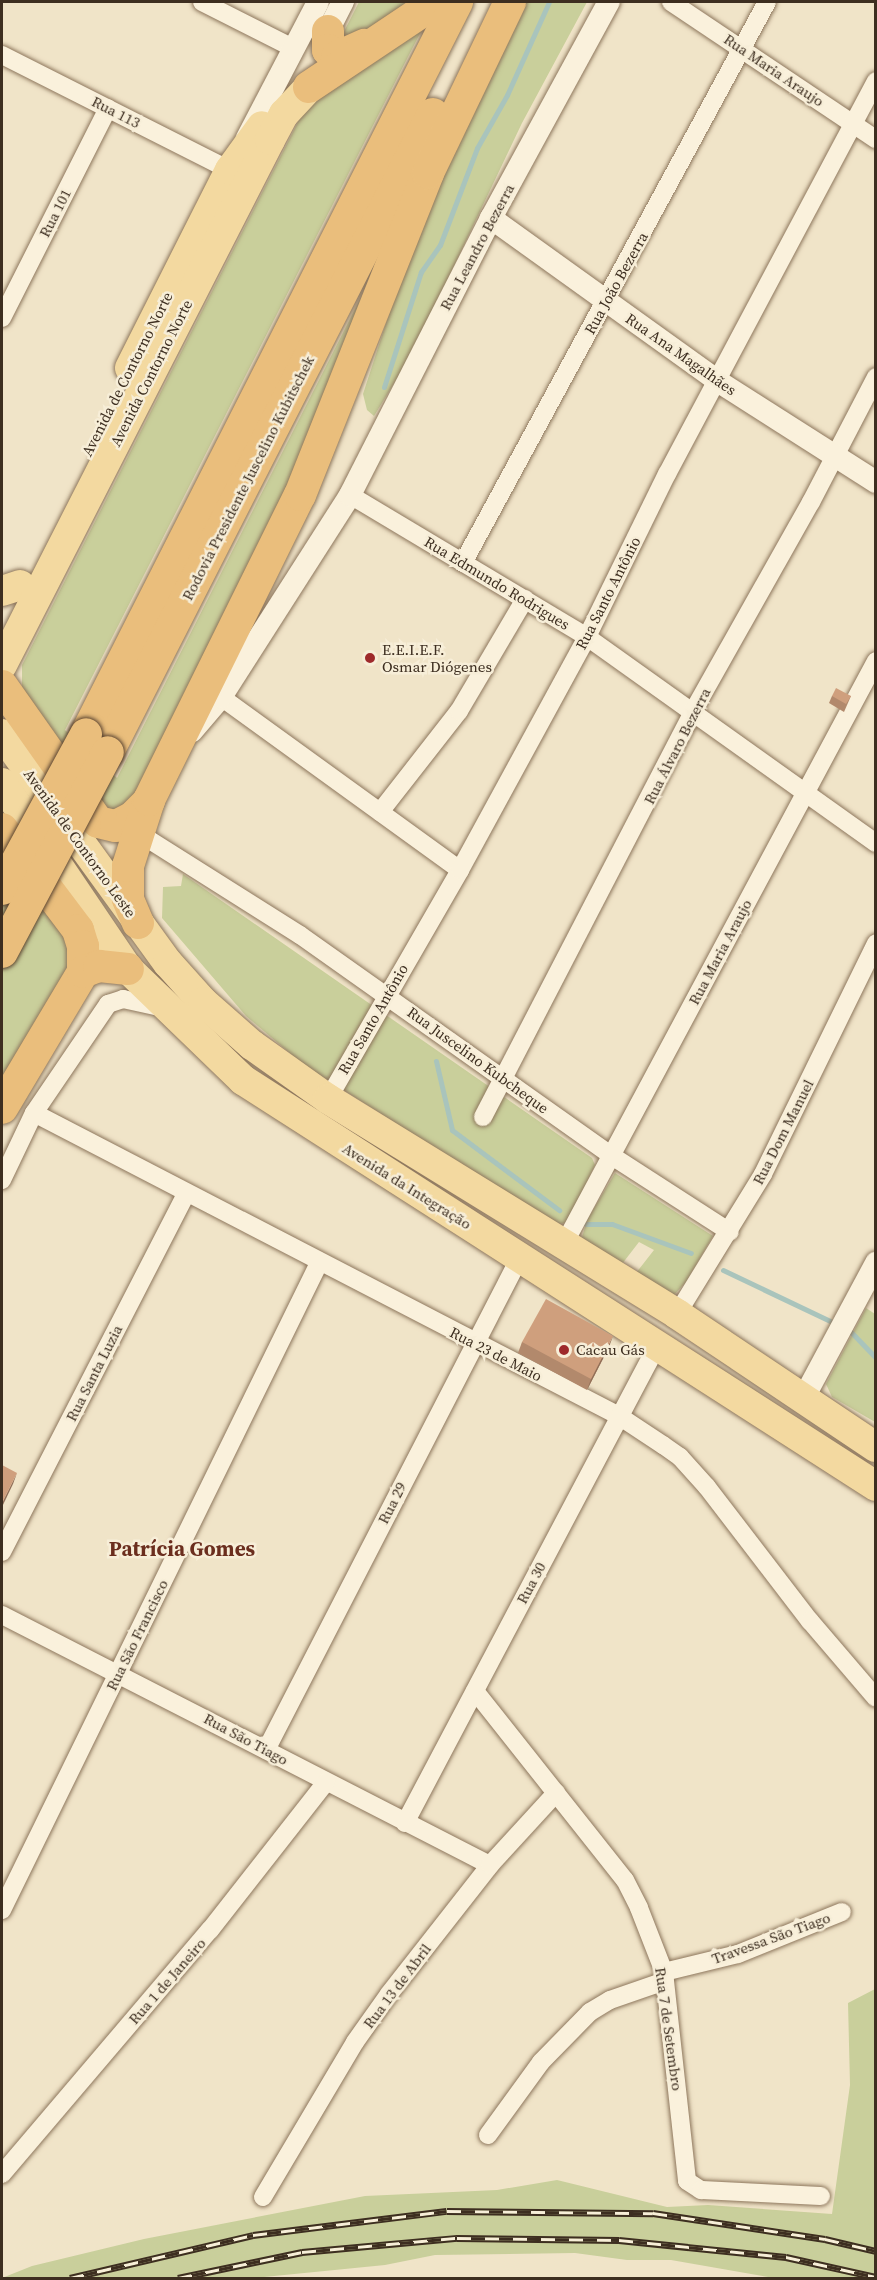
<!DOCTYPE html>
<html>
<head>
<meta charset="utf-8">
<style>
  body { margin:0 }
  #map { position:relative; width:877px; height:2280px; overflow:hidden; background:#f0e4c8; font-family:"Source Serif 4",serif }
  div>[style] { position:absolute }
  .green>* { inset:0; background:#c9cf9b }
  .stream>* { height:5px; margin:-2.5px; padding:0 2.5px; transform-origin:2.5px; border-radius:2.5px; background:#a9c4bc }
  .roads { filter:drop-shadow(0 0 2px #8d765c) drop-shadow(0 0 2px #8d765c) }
  .minor>* { height:18px; margin:-9px; padding:0 9px; transform-origin:9px; border-radius:9px; background:#faf1dc }
  .tertiary>* { height:22px; margin:-11px; padding:0 11px; transform-origin:11px; border-radius:11px; background:#faf1dc }
  .primary>* { height:30px; margin:-15px; padding:0 15px; transform-origin:15px; border-radius:15px; background:#f3d9a0 }
  .trunk>* { height:32px; margin:-16px; padding:0 16px; transform-origin:16px; border-radius:16px; background:#eabe7c }
  .rail>* { height:7px; margin-top:-3.5px; transform-origin:0; background:repeating-linear-gradient(90deg,#f7eed8 0 14px,#3d2e20 0 28px); box-sizing:border-box; border-block:2px solid #3d2e20 }
  .bridges { filter:drop-shadow(0 0 2px #5b4430) drop-shadow(0 0 2px #5b4430) }
  .trunk-bridge>* { height:32px; margin:-16px; padding:0 16px; transform-origin:16px; border-radius:16px; background:#eabe7c }
  .wall>* { inset:0; background:#b2896c }
  .shaded-wall>* { inset:0; background:#916f58 }
  .building>* { inset:0; background:#cf9f7d }
  .dots>* { width:16px; height:16px; translate:-50% -50%; box-sizing:border-box; border:3px solid #f7eed8; border-radius:50% }
  span { translate:-50% -50%; white-space:nowrap; text-align:center; line-height:1.15; -webkit-text-stroke:5px #f7eed8; paint-order:stroke }
  .street-label { font-size:15px; color:#3d2e20 }
  .poi-label { font-size:15px; color:#3d2e20 }
  .left { translate:0 -50%; text-align:left }
  .district-label { font-size:21px; color:#6b2e1e; font-weight:700 }
  .frame { position:absolute; inset:0; border:3px solid #3d2e20; pointer-events:none }
</style>
</head>
<body>
<div id="map">
  <div class="green">
    <div style="clip-path:polygon(359px 2px,436px 2px,65px 730px,117px 778px,384px 252px,289px 495px,177px 722px,124px 812px,103px 812px,22px 690px,22px 665px)"></div>
    <div style="clip-path:polygon(522px 2px,587px 2px,522px 123px,412px 354px,374px 416px,367px 410px,363px 394px,414px 237px)"></div>
    <div style="clip-path:polygon(2px 834px,74px 947px,54px 1021px,2px 1123px)"></div>
    <div style="clip-path:polygon(183px 874px,592px 1158px,595px 1165px,568px 1222px,556px 1225px,304px 1065px,246px 1016px,162px 918px,163px 887px,181px 886px)"></div>
    <div style="clip-path:polygon(615px 1173px,713px 1236px,686px 1282px,672px 1297px,636px 1273px,654px 1250px,639px 1242px,622px 1264px,581px 1241px,587px 1220px)"></div>
    <div style="clip-path:polygon(866px 1308px,875px 1314px,875px 1422px,832px 1397px,826px 1384px)"></div>
    <div style="clip-path:polygon(875px 1989px,875px 2278px,774px 2278px,671px 2260px,627px 2260px,575px 2253px,435px 2255px,385px 2265px,254px 2278px,2px 2278px,32px 2266px,144px 2239px,365px 2196px,497px 2190px,557px 2180px,667px 2207px,708px 2205px,832px 2214px,850px 2085px,848px 2003px)"></div>
  </div>
  <div class="stream">
    <div style="left:384px;top:387px;width:121px;rotate:-72.2deg"></div>
    <div style="left:421px;top:272px;width:33px;rotate:-55deg"></div>
    <div style="left:440px;top:245px;width:104px;rotate:-69.1deg"></div>
    <div style="left:477px;top:148px;width:61px;rotate:-60.5deg"></div>
    <div style="left:507px;top:95px;width:102px;rotate:-65.7deg"></div>
    <div style="left:436px;top:1061px;width:71px;rotate:76.9deg"></div>
    <div style="left:452px;top:1130px;width:134px;rotate:36.8deg"></div>
    <div style="left:586px;top:1224px;width:26px"></div>
    <div style="left:612px;top:1224px;width:84px;rotate:20.2deg"></div>
    <div style="left:723px;top:1270px;width:121px;rotate:25.5deg"></div>
    <div style="left:851px;top:1332px;width:36px;rotate:46deg"></div>
  </div>
  <div class="roads">
    <div class="minor">
      <div style="left:202px;top:2px;width:102px;rotate:26.8deg"></div>
      <div style="left:671px;top:2px;width:247px;rotate:33.8deg"></div>
      <div style="left:2px;top:55px;width:255px;rotate:26.8deg"></div>
      <div style="left:2px;top:318px;width:235px;rotate:-63.2deg"></div>
      <div style="left:350px;top:495px;width:276px;rotate:30.9deg"></div>
      <div style="left:587px;top:637px;width:355px;rotate:35.5deg"></div>
      <div style="left:463px;top:563px;width:638px;rotate:-61.55deg"></div>
      <div style="left:221px;top:697px;width:295px;rotate:35.9deg"></div>
      <div style="left:380px;top:812px;width:128px;rotate:-52deg"></div>
      <div style="left:459px;top:711px;width:130px;rotate:-59.5deg"></div>
      <div style="left:140px;top:825px;width:16px;rotate:60deg"></div>
      <div style="left:148px;top:839px;width:180px;rotate:32.3deg"></div>
      <div style="left:300px;top:935px;width:382px;rotate:35.3deg"></div>
      <div style="left:612px;top:1156px;width:140px;rotate:32.8deg"></div>
      <div style="left:328px;top:1099px;width:264px;rotate:-60deg"></div>
      <div style="left:460px;top:870px;width:265px;rotate:-61.4deg"></div>
      <div style="left:587px;top:637px;width:182px;rotate:-63.9deg"></div>
      <div style="left:667px;top:474px;width:445px;rotate:-62deg"></div>
      <div style="left:34px;top:1113px;width:659px;rotate:27.38deg"></div>
      <div style="left:619px;top:1416px;width:53px;rotate:33.4deg"></div>
      <div style="left:663px;top:1445px;width:21px;rotate:35deg"></div>
      <div style="left:680px;top:1457px;width:40px;rotate:48deg"></div>
      <div style="left:707px;top:1487px;width:169px;rotate:52.5deg"></div>
      <div style="left:810px;top:1621px;width:101px;rotate:49.4deg"></div>
      <div style="left:483px;top:1117px;width:455px;rotate:-62.6deg"></div>
      <div style="left:692px;top:713px;width:242px;rotate:-60.6deg"></div>
      <div style="left:811px;top:502px;width:141px;rotate:-62.5deg"></div>
      <div style="left:2px;top:1180px;width:74px;rotate:-64.5deg"></div>
      <div style="left:34px;top:1113px;width:132px;rotate:-55.8deg"></div>
      <div style="left:108px;top:1004px;width:16px;rotate:-18deg"></div>
      <div style="left:123px;top:999px;width:42px;rotate:12.4deg"></div>
      <div style="left:564px;top:1244px;width:661px;rotate:-61.85deg"></div>
      <div style="left:677px;top:1314px;width:164px;rotate:-58.4deg"></div>
      <div style="left:763px;top:1174px;width:257px;rotate:-63.9deg"></div>
      <div style="left:2px;top:1552px;width:403px;rotate:-62.8deg"></div>
      <div style="left:2px;top:1615px;width:548px;rotate:27.13deg"></div>
      <div style="left:475px;top:1691px;width:241px;rotate:51.6deg"></div>
      <div style="left:625px;top:1880px;width:31px;rotate:63deg"></div>
      <div style="left:639px;top:1908px;width:69px;rotate:68.7deg"></div>
      <div style="left:664px;top:1972px;width:210px;rotate:83.7deg"></div>
      <div style="left:687px;top:2181px;width:17px;rotate:33deg"></div>
      <div style="left:701px;top:2190px;width:120px;rotate:2.9deg"></div>
      <div style="left:266px;top:1750px;width:555px;rotate:-62.74deg"></div>
      <div style="left:405px;top:1823px;width:542px;rotate:-62.16deg"></div>
      <div style="left:2px;top:1910px;width:720px;rotate:-63.9deg"></div>
      <div style="left:664px;top:1972px;width:76px;rotate:-13.7deg"></div>
      <div style="left:738px;top:1954px;width:112px;rotate:-22deg"></div>
      <div style="left:488px;top:2135px;width:90px;rotate:-54deg"></div>
      <div style="left:541px;top:2062px;width:70px;rotate:-45.6deg"></div>
      <div style="left:590px;top:2012px;width:23px;rotate:-31deg"></div>
      <div style="left:610px;top:2000px;width:58px;rotate:-19.1deg"></div>
      <div style="left:2px;top:2174px;width:321px;rotate:-49.6deg"></div>
      <div style="left:210px;top:1930px;width:188px;rotate:-51.9deg"></div>
      <div style="left:263px;top:2197px;width:180px;rotate:-59.3deg"></div>
      <div style="left:355px;top:2042px;width:59px;rotate:-54.7deg"></div>
      <div style="left:389px;top:1994px;width:164px;rotate:-51.9deg"></div>
      <div style="left:490px;top:1865px;width:98px;rotate:-47.5deg"></div>
    </div>
    <div class="tertiary">
      <div style="left:328px;top:31px;width:33px;rotate:-63deg"></div>
      <div style="left:247px;top:138px;width:153px;rotate:-62.4deg"></div>
      <div style="left:491px;top:218px;width:281px;rotate:35.7deg"></div>
      <div style="left:719px;top:382px;width:186px;rotate:32.5deg"></div>
      <div style="left:192px;top:731px;width:45px;rotate:-49.5deg"></div>
      <div style="left:221px;top:697px;width:240px;rotate:-57.4deg"></div>
      <div style="left:350px;top:495px;width:311px;rotate:-63deg"></div>
      <div style="left:491px;top:218px;width:246px;rotate:-61.4deg"></div>
      <div style="left:802px;top:1401px;width:157px;rotate:-61.8deg"></div>
    </div>
    <div class="primary">
      <div style="left:130px;top:368px;width:222px;rotate:-63.2deg"></div>
      <div style="left:230px;top:170px;width:54px;rotate:-54deg"></div>
      <div style="left:2px;top:591px;width:19px;rotate:-18deg"></div>
      <div style="left:2px;top:665px;width:589px;rotate:-62.96deg"></div>
      <div style="left:270px;top:140px;width:30px;rotate:-62deg"></div>
      <div style="left:284px;top:114px;width:37px;rotate:-47deg"></div>
      <div style="left:2px;top:734px;width:283px;rotate:54.1deg"></div>
      <div style="left:168px;top:963px;width:52px;rotate:48.1deg"></div>
      <div style="left:203px;top:1002px;width:65px;rotate:41.3deg"></div>
      <div style="left:252px;top:1045px;width:93px;rotate:35.4deg"></div>
      <div style="left:328px;top:1099px;width:410px;rotate:31.6deg"></div>
      <div style="left:677px;top:1314px;width:239px;rotate:33.8deg"></div>
      <div style="left:2px;top:783px;width:225px;rotate:55.9deg"></div>
      <div style="left:128px;top:969px;width:160px;rotate:44deg"></div>
      <div style="left:243px;top:1080px;width:752px;rotate:32.68deg"></div>
    </div>
    <div class="trunk">
      <div style="left:328px;top:31px;width:19px;rotate:90deg"></div>
      <div style="left:328px;top:50px;width:11px;rotate:38deg"></div>
      <div style="left:337px;top:57px;width:30px;rotate:-24deg"></div>
      <div style="left:309px;top:87px;width:153px;rotate:-33.8deg"></div>
      <div style="left:2px;top:686px;width:166px;rotate:54.8deg"></div>
      <div style="left:98px;top:822px;width:18px;rotate:13deg"></div>
      <div style="left:116px;top:826px;width:18px;rotate:-27deg"></div>
      <div style="left:132px;top:818px;width:24px;rotate:-45deg"></div>
      <div style="left:86px;top:734px;width:821px;rotate:-63.12deg"></div>
      <div style="left:108px;top:752px;width:716px;rotate:-63.01deg"></div>
      <div style="left:2px;top:829px;width:126px;rotate:53deg"></div>
      <div style="left:78px;top:930px;width:17px;rotate:73deg"></div>
      <div style="left:83px;top:946px;width:26px;rotate:90deg"></div>
      <div style="left:83px;top:972px;width:158px;rotate:120.8deg"></div>
      <div style="left:138px;top:923px;width:26px;rotate:-113deg"></div>
      <div style="left:128px;top:899px;width:33px;rotate:-90deg"></div>
      <div style="left:128px;top:866px;width:69px;rotate:-72.3deg"></div>
      <div style="left:149px;top:800px;width:340px;rotate:-63.7deg"></div>
      <div style="left:300px;top:495px;width:347px;rotate:-68.3deg"></div>
      <div style="left:428px;top:173px;width:190px;rotate:-64.4deg"></div>
      <div style="left:83px;top:972px;width:17px;rotate:-21deg"></div>
      <div style="left:99px;top:966px;width:29px;rotate:6deg"></div>
    </div>
  </div>
  <div class="rail">
    <div style="left:70px;top:2278px;width:188px;rotate:-13.2deg"></div>
    <div style="left:253px;top:2235px;width:195px;rotate:-7.1deg"></div>
    <div style="left:447px;top:2211px;width:206px;rotate:0.6deg"></div>
    <div style="left:653px;top:2213px;width:174px;rotate:8.6deg"></div>
    <div style="left:825px;top:2239px;width:52px;rotate:13.2deg"></div>
    <div style="left:178px;top:2278px;width:127px;rotate:-11.8deg"></div>
    <div style="left:302px;top:2252px;width:156px;rotate:-5.2deg"></div>
    <div style="left:457px;top:2238px;width:162px;rotate:0.7deg"></div>
    <div style="left:619px;top:2240px;width:168px;rotate:5.8deg"></div>
    <div style="left:786px;top:2257px;width:92px;rotate:12.5deg"></div>
  </div>
  <div class="bridges">
    <div class="trunk-bridge">
      <div style="left:2px;top:889px;width:176px;rotate:-61.5deg"></div>
      <div style="left:2px;top:952px;width:226px;rotate:-62.1deg"></div>
    </div>
  </div>
  <div class="wall">
    <div style="clip-path:polygon(832px 696px,851px 696px,844px 712px,829px 703px)"></div>
    <div style="clip-path:polygon(522px 1342px,609px 1347px,587px 1390px,518px 1353px)"></div>
  </div>
  <div class="shaded-wall">
    <div style="clip-path:polygon(613px 1336px,609px 1347px,587px 1390px,591px 1379px)"></div>
    <div style="clip-path:polygon(17px 1473px,13px 1484px,2px 1507px,2px 1503px)"></div>
  </div>
  <div class="building">
    <div style="clip-path:polygon(836px 688px,851px 696px,846px 704px,832px 696px)"></div>
    <div style="clip-path:polygon(546px 1299px,613px 1336px,591px 1379px,522px 1342px)"></div>
    <div style="clip-path:polygon(2px 1465px,17px 1473px,2px 1503px)"></div>
  </div>
  <div class="dots">
    <div style="left:370px;top:658px;background:#9e2a2b"></div>
    <div style="left:564px;top:1350px;background:#9e2a2b"></div>
  </div>
  <div class="street-label">
    <span style="left:774px;top:70px;rotate:34deg">Rua Maria Araujo</span>
    <span style="left:116px;top:112px;rotate:27deg">Rua 113</span>
    <span style="left:55px;top:213px;rotate:-63deg">Rua 101</span>
    <span style="left:477px;top:247px;rotate:-62deg">Rua Leandro Bezerra</span>
    <span style="left:616px;top:283px;rotate:-61deg">Rua João Bezerra</span>
    <span style="left:681px;top:354px;rotate:35deg">Rua Ana Magalhães</span>
    <span style="left:151px;top:373px;rotate:-63deg">Avenida Contorno Norte</span>
    <span style="left:127px;top:374px;rotate:-63deg">Avenida de Contorno Norte</span>
    <span style="left:248px;top:478px;rotate:-63deg">Rodovia Presidente Juscelino Kubitschek</span>
    <span style="left:497px;top:583px;rotate:31deg">Rua Edmundo Rodrigues</span>
    <span style="left:608px;top:593px;rotate:-63deg">Rua Santo Antônio</span>
    <span style="left:677px;top:746px;rotate:-63deg">Rua Álvaro Bezerra</span>
    <span style="left:80px;top:843px;rotate:54deg">Avenida de Contorno Leste</span>
    <span style="left:720px;top:952px;rotate:-62deg">Rua Maria Araujo</span>
    <span style="left:373px;top:1019px;rotate:-60deg">Rua Santo Antônio</span>
    <span style="left:478px;top:1060px;rotate:36deg">Rua Juscelino Kubcheque</span>
    <span style="left:783px;top:1132px;rotate:-63deg">Rua Dom Manuel</span>
    <span style="left:407px;top:1186px;rotate:32deg">Avenida da Integração</span>
    <span style="left:496px;top:1354px;rotate:27deg">Rua 23 de Maio</span>
    <span style="left:94px;top:1373px;rotate:-63deg">Rua Santa Luzia</span>
    <span style="left:392px;top:1503px;rotate:-63deg">Rua 29</span>
    <span style="left:531px;top:1583px;rotate:-62deg">Rua 30</span>
    <span style="left:137px;top:1635px;rotate:-64deg">Rua São Francisco</span>
    <span style="left:246px;top:1739px;rotate:28deg">Rua São Tiago</span>
    <span style="left:771px;top:1938px;rotate:-20deg">Travessa São Tiago</span>
    <span style="left:167px;top:1981px;rotate:-49deg">Rua 1 de Janeiro</span>
    <span style="left:397px;top:1986px;rotate:-53deg">Rua 13 de Abril</span>
    <span style="left:669px;top:2029px;rotate:82deg">Rua 7 de Setembro</span>
  </div>
  <div class="poi-label">
    <span class="left" style="left:382px;top:658px">E.E.I.E.F.<br>Osmar Diógenes</span>
    <span class="left" style="left:576px;top:1350px">Cacau Gás</span>
  </div>
  <div class="district-label">
    <span style="left:182px;top:1549px">Patrícia Gomes</span>
  </div>
  <div class="frame"></div>
</div>
</body>
</html>
